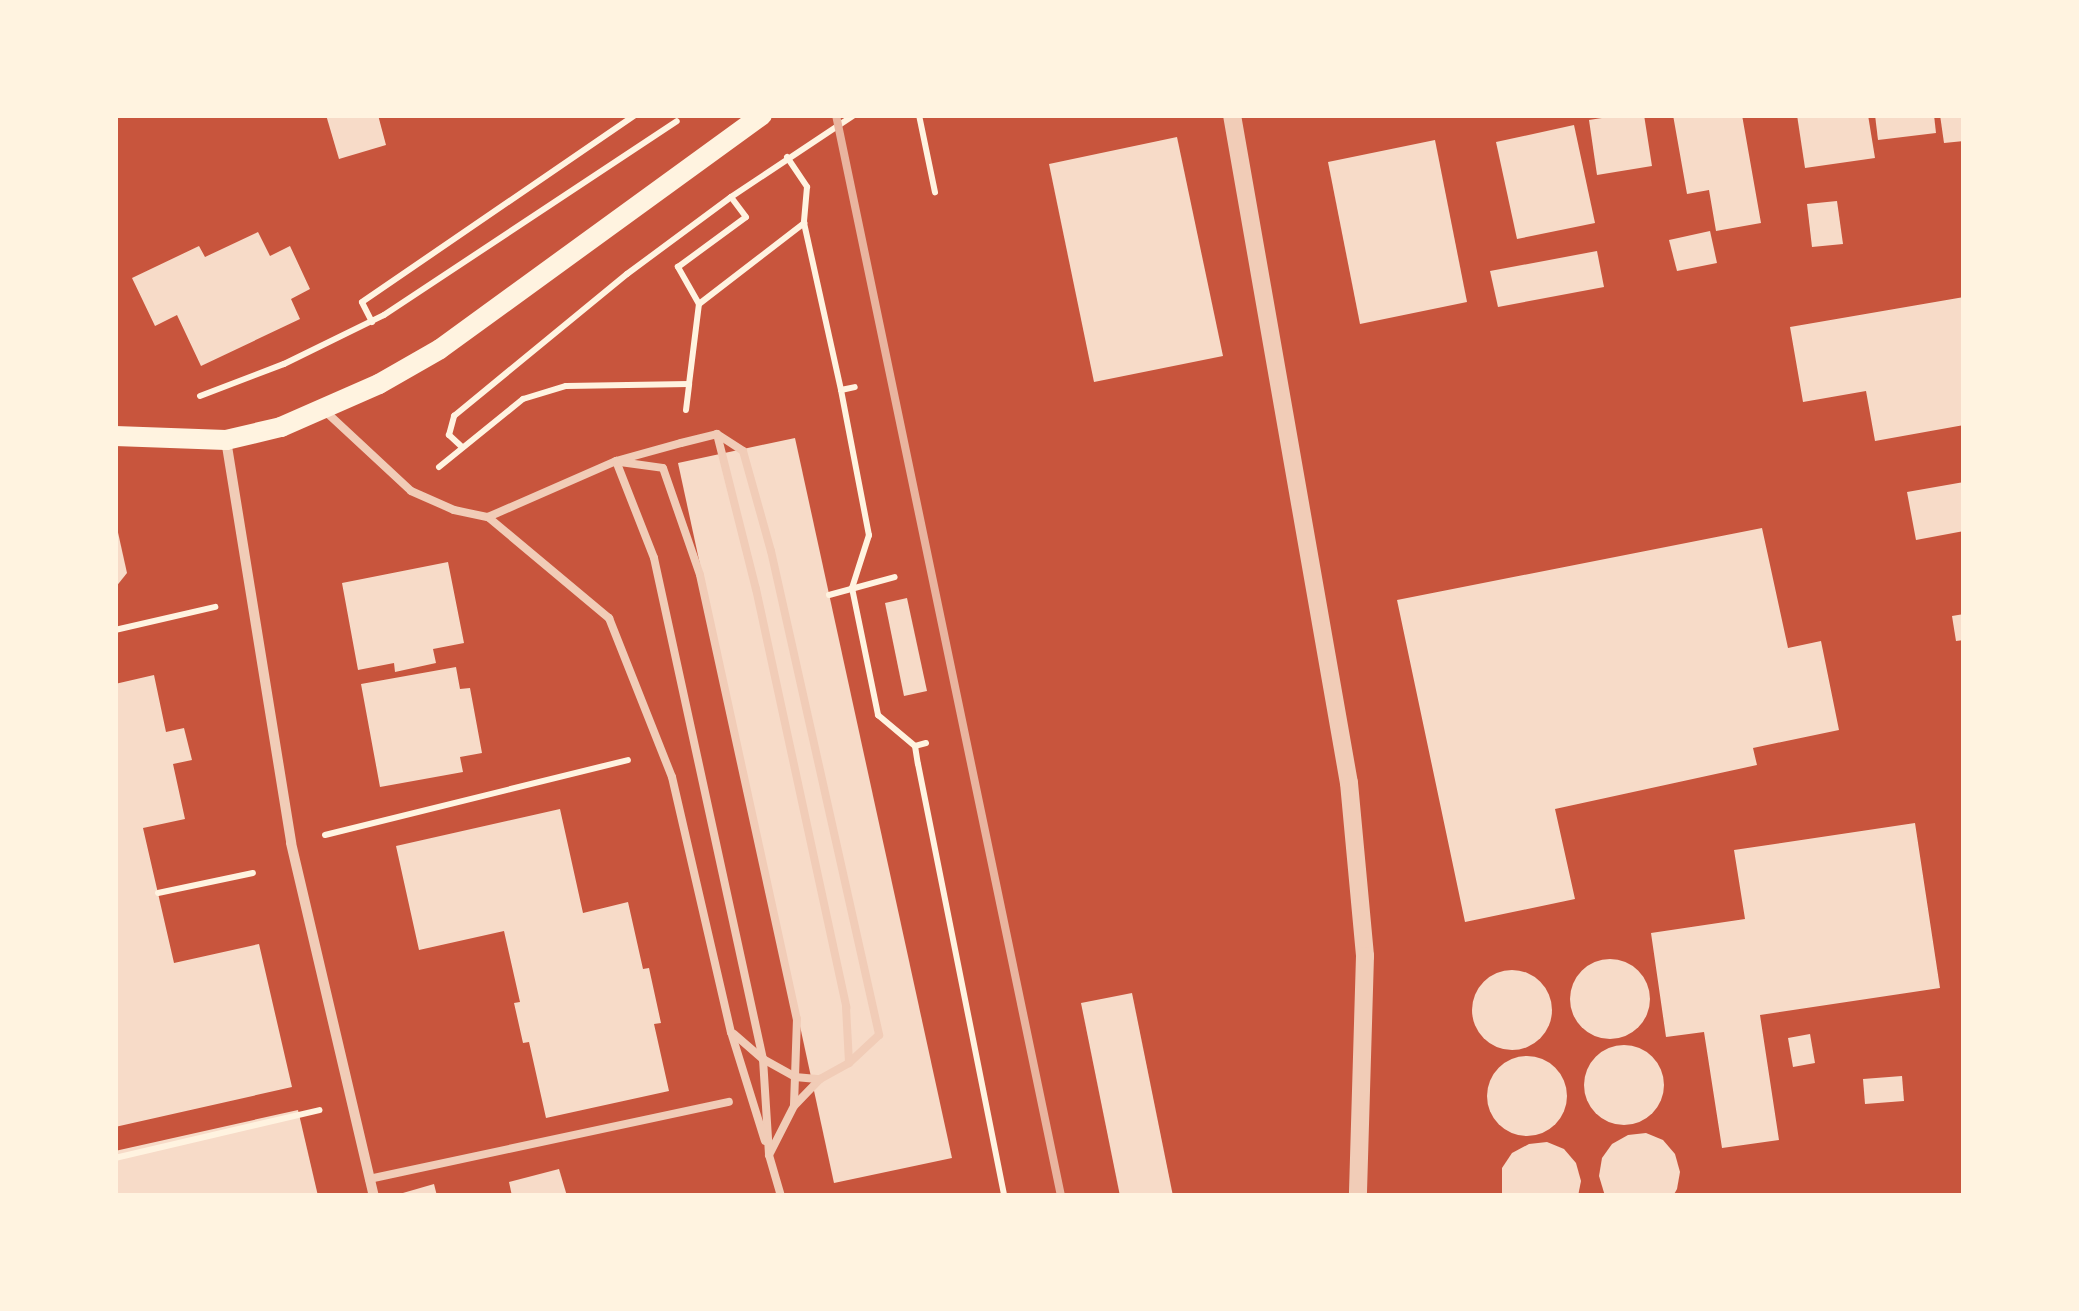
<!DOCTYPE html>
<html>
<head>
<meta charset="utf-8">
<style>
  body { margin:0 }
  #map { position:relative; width:2079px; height:1311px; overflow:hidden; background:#c8553d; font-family:Poppins,sans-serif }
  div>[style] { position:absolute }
  .building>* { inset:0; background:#f7dbc8 }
  .round { border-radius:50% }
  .path>* { height:6px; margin:-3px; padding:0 3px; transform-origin:3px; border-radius:3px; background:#fff3e0 }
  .service>* { height:8px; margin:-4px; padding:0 4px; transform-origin:4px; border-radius:4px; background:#f1ccb7 }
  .minor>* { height:10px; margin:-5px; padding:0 5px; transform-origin:5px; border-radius:5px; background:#f1ccb7 }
  .tertiary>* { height:18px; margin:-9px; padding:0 9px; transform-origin:9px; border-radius:9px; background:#f1ccb7 }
  .secondary>* { height:20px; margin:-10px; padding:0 10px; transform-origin:10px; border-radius:10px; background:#fff3e0 }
  .rail>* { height:8px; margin:-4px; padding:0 4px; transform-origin:4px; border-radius:4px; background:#e9b49f }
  span { translate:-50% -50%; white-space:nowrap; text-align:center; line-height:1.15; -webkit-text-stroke:9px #fff3e0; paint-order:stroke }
  .frame { position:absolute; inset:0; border:118px solid #fff3e0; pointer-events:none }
</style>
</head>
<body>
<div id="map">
  <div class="building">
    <div style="clip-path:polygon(326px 115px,378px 115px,386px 145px,339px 159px)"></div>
    <div style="clip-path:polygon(1621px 115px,1644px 115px,1652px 166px,1597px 175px,1589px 120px)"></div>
    <div style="clip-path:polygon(1673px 115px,1742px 115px,1761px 223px,1716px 231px,1709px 190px,1687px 194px)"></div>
    <div style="clip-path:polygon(1797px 115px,1868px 115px,1875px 158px,1805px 168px)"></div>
    <div style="clip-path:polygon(1875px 115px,1934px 115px,1936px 133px,1878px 140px)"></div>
    <div style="clip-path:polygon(1940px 115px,1964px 115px,1964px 141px,1944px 143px)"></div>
    <div style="clip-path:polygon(1574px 125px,1595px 223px,1517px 239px,1496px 142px)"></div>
    <div style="clip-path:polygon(1177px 137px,1223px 356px,1094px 382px,1049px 164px)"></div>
    <div style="clip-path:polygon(1435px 140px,1467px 302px,1360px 324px,1328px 162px)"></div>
    <div style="clip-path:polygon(1837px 201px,1843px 244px,1812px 247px,1807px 204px)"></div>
    <div style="clip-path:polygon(1710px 231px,1717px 263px,1677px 271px,1669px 240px)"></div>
    <div style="clip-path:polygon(258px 232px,270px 256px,290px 246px,310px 289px,291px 299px,300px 319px,201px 366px,177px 315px,155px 326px,132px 278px,199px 246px,205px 257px)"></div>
    <div style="clip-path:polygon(1597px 251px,1604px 287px,1498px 307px,1490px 271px)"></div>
    <div style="clip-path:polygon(1964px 297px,1964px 425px,1875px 441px,1866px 391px,1803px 402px,1790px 327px)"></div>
    <div style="clip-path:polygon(795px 438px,952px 1158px,834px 1183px,678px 463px)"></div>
    <div style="clip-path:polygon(1964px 482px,1964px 531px,1916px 540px,1907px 492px)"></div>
    <div style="clip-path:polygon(115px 519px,127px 573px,115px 588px)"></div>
    <div style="clip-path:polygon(1762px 528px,1788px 648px,1821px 641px,1839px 730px,1753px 748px,1757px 765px,1555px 809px,1575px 899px,1465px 922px,1397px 600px)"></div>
    <div style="clip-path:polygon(448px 562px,464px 643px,433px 649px,436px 663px,395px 672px,394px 663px,358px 670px,342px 583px)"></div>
    <div style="clip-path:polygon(907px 598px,927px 691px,904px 696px,885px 603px)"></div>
    <div style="clip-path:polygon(1964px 614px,1964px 640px,1956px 641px,1952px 616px)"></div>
    <div style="clip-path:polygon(456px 667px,460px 689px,470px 688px,482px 753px,460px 757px,463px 772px,380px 787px,361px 684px)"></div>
    <div style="clip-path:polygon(154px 675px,166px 732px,184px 728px,192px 760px,173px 764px,185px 819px,143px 828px,174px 963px,259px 944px,292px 1087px,115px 1127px,115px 684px)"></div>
    <div style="clip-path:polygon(560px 809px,583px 913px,628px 902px,643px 969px,649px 968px,661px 1023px,654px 1024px,669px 1091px,546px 1118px,529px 1042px,523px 1043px,514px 1003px,520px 1002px,504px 931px,419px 950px,396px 846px)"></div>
    <div style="clip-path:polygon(1915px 823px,1940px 988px,1760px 1015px,1779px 1140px,1722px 1148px,1704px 1032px,1666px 1037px,1651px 933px,1745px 919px,1734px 850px)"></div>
    <div class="round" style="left:1570px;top:959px;width:80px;height:80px"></div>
    <div class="round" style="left:1472px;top:970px;width:80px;height:80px"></div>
    <div style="clip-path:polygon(1132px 993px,1173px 1196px,1120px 1196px,1081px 1003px)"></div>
    <div style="clip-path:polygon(1810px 1034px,1815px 1063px,1793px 1067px,1788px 1038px)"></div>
    <div class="round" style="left:1584px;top:1045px;width:80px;height:80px"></div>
    <div class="round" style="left:1487px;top:1056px;width:80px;height:80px"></div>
    <div style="clip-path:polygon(1902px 1076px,1904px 1101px,1865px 1104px,1863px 1079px)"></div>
    <div style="clip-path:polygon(298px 1110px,318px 1196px,115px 1196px,115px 1151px)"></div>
    <div style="clip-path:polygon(1646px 1133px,1663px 1140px,1675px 1154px,1680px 1172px,1677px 1189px,1673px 1196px,1605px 1196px,1599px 1176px,1602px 1158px,1612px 1144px,1628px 1135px)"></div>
    <div style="clip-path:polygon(1547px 1142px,1564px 1149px,1576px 1163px,1581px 1181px,1578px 1196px,1502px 1196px,1502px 1168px,1512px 1153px,1529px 1144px)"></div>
    <div style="clip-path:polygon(559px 1169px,567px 1196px,512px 1196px,509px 1182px)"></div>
    <div style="clip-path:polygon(434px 1184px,437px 1196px,396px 1196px,396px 1195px)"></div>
  </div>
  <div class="path">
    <div style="left:919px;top:115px;width:79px;rotate:78.3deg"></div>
    <div style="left:787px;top:157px;width:36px;rotate:56deg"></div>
    <div style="left:807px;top:187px;width:36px;rotate:95deg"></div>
    <div style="left:804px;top:223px;width:171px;rotate:77.5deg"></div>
    <div style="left:841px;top:390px;width:14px;rotate:-12deg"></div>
    <div style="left:699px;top:304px;width:43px;rotate:-119.6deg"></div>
    <div style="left:678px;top:267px;width:84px;rotate:-36.3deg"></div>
    <div style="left:746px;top:217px;width:25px;rotate:-127deg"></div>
    <div style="left:372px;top:322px;width:22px;rotate:-117deg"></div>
    <div style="left:362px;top:302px;width:331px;rotate:-34.4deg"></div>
    <div style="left:841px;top:390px;width:148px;rotate:79.1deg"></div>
    <div style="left:869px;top:535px;width:56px;rotate:107.8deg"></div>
    <div style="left:852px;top:588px;width:130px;rotate:78.4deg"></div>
    <div style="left:878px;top:715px;width:48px;rotate:40deg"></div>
    <div style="left:200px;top:396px;width:90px;rotate:-20.9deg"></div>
    <div style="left:284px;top:364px;width:111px;rotate:-26.1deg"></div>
    <div style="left:384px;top:315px;width:351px;rotate:-33.5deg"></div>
    <div style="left:686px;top:410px;width:26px;rotate:-83deg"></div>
    <div style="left:462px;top:447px;width:18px;rotate:-137deg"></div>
    <div style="left:449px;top:435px;width:20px;rotate:-75deg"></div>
    <div style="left:454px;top:416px;width:224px;rotate:-39.4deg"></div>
    <div style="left:627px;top:274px;width:129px;rotate:-36.5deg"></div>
    <div style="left:731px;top:197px;width:148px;rotate:-33.7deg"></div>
    <div style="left:439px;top:467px;width:108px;rotate:-39deg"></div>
    <div style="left:523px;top:399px;width:45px;rotate:-16.8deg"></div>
    <div style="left:566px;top:386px;width:123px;rotate:-0.9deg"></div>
    <div style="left:689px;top:384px;width:81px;rotate:-82.9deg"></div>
    <div style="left:699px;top:304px;width:133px;rotate:-37.6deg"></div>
    <div style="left:829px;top:595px;width:68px;rotate:-15.3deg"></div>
    <div style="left:115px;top:630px;width:103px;rotate:-13deg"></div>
    <div style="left:926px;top:743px;width:11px;rotate:165deg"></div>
    <div style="left:915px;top:746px;width:18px;rotate:81deg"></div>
    <div style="left:918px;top:764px;width:440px;rotate:78.7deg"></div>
    <div style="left:325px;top:835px;width:312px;rotate:-13.9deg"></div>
    <div style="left:158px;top:893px;width:97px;rotate:-11.9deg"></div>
    <div style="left:115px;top:1158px;width:210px;rotate:-13.2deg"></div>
  </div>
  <div class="service">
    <div style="left:325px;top:411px;width:117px;rotate:42.9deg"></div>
    <div style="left:411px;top:491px;width:47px;rotate:23.8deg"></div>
    <div style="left:454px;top:510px;width:35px;rotate:12deg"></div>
    <div style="left:488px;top:517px;width:140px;rotate:-23.6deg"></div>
    <div style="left:616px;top:461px;width:67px;rotate:-15.5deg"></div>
    <div style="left:681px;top:443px;width:37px;rotate:-14deg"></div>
    <div style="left:717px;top:434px;width:31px;rotate:33deg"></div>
    <div style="left:743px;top:451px;width:104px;rotate:74.4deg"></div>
    <div style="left:771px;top:551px;width:496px;rotate:77.4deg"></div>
    <div style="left:879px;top:1035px;width:41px;rotate:137deg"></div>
    <div style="left:849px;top:1063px;width:33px;rotate:151deg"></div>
    <div style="left:820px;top:1079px;width:37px;rotate:134deg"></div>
    <div style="left:794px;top:1106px;width:55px;rotate:117deg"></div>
    <div style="left:717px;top:434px;width:160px;rotate:75.9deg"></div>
    <div style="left:756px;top:589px;width:428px;rotate:77.8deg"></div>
    <div style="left:846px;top:1007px;width:56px;rotate:86.9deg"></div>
    <div style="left:616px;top:461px;width:104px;rotate:68.6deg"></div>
    <div style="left:654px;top:558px;width:513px;rotate:77.73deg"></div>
    <div style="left:763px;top:1059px;width:96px;rotate:86.4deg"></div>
    <div style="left:769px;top:1155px;width:43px;rotate:73.7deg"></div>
    <div style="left:620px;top:462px;width:43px;rotate:7.9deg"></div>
    <div style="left:663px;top:468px;width:113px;rotate:70.9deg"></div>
    <div style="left:700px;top:575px;width:454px;rotate:77.7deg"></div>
    <div style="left:797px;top:1019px;width:85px;rotate:92deg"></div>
    <div style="left:488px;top:517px;width:158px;rotate:39.9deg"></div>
    <div style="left:609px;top:618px;width:171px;rotate:68.4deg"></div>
    <div style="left:672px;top:777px;width:262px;rotate:77deg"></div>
    <div style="left:731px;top:1032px;width:114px;rotate:72.7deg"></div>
    <div style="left:734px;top:1034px;width:38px;rotate:41deg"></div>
    <div style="left:763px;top:1059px;width:37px;rotate:29deg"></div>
    <div style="left:795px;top:1077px;width:25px;rotate:5deg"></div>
    <div style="left:369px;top:1179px;width:368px;rotate:-12.1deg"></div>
  </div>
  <div class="minor">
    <div style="left:226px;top:440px;width:408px;rotate:80.8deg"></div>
    <div style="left:291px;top:843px;width:363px;rotate:76.8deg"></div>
  </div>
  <div class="tertiary">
    <div style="left:1232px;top:115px;width:678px;rotate:80.07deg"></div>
    <div style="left:1349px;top:783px;width:174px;rotate:84.7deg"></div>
    <div style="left:1365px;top:956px;width:240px;rotate:91.7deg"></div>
  </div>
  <div class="secondary">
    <div style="left:115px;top:436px;width:111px;rotate:2.1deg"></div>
    <div style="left:226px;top:440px;width:57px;rotate:-13.3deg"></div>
    <div style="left:281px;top:427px;width:107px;rotate:-23.7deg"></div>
    <div style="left:379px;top:384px;width:70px;rotate:-29.8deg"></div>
    <div style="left:440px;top:349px;width:398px;rotate:-36deg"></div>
  </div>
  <div class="rail">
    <div style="left:836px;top:115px;width:1104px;rotate:78.24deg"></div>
  </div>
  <div class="frame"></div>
</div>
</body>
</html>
